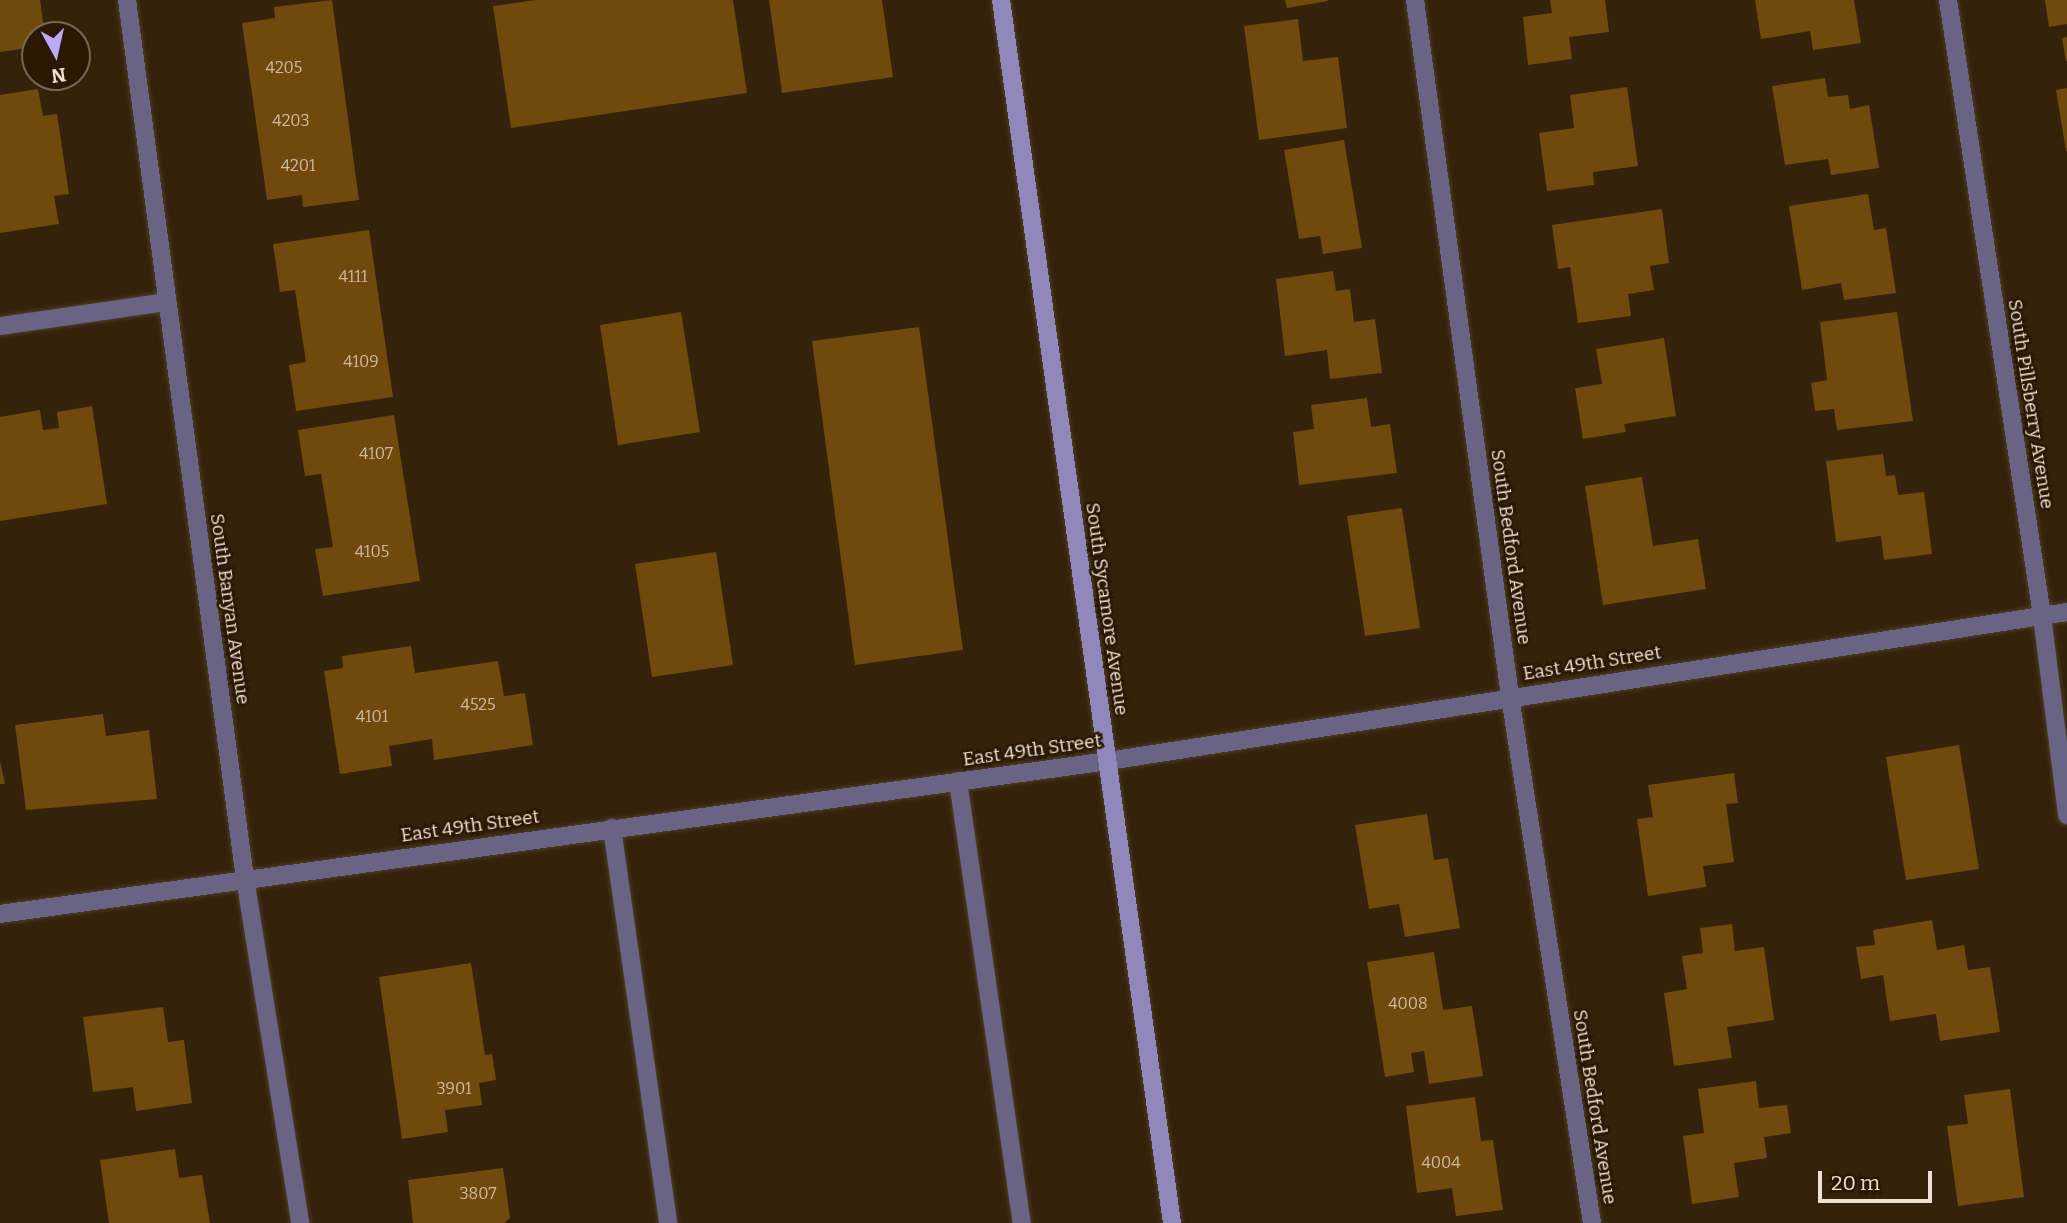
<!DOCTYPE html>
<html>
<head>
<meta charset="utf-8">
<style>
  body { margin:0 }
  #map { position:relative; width:2067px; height:1223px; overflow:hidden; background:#34220b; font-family:Bitter,serif }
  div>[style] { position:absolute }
  .building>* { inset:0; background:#71490c }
  .roads { filter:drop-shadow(0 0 2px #4e3d27) drop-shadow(0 0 2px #4e3d27) }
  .service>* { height:18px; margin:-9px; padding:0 9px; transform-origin:9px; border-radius:9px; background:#696484 }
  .minor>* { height:18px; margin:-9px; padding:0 9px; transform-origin:9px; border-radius:9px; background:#696484 }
  .secondary>* { height:18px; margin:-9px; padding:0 9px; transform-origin:9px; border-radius:9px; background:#9087ba }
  span { translate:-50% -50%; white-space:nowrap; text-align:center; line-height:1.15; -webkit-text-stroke:5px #291802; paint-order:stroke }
  .number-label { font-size:16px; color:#cebba2 }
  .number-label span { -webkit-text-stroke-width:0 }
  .street-label { font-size:19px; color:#ede1d4 }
  .north { position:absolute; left:21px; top:21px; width:70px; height:70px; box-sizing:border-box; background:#291802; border:2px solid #776856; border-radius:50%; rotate:172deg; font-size:19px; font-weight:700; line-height:28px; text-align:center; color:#ede1d4 }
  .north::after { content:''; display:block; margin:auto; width:24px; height:32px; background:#b9abf7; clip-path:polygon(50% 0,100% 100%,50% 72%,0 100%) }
  .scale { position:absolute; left:1818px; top:1171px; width:114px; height:32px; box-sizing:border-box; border:4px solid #ede1d4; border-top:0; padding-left:9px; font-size:21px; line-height:24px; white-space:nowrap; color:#ede1d4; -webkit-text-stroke:5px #291802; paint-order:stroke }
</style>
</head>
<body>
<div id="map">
  <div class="building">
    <div style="clip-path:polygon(0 0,40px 0,45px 35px,35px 35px,35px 47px,0 52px)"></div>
    <div style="clip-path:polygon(332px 0,359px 200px,303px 207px,302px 195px,267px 200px,242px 23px,275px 18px,274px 7px)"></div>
    <div style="clip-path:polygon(536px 0,733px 0,747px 93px,511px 128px,493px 6px)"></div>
    <div style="clip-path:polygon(769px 0,882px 0,893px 77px,782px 93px)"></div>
    <div style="clip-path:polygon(1285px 0,1327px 0,1328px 1px,1287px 8px)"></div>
    <div style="clip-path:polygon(1550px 0,1605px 0,1609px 32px,1569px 37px,1572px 59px,1528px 65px,1523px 17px,1552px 13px)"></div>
    <div style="clip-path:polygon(1755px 0,1854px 0,1861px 43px,1813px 50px,1810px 31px,1761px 39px)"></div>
    <div style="clip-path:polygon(2045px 0,2067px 0,2067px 24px,2049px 27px)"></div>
    <div style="clip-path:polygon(1298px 19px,1303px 61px,1338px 57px,1347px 128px,1259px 140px,1244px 26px)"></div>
    <div style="clip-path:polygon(2067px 37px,2067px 61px,2066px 61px,2062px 38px)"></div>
    <div style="clip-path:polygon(1825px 78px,1828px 97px,1848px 95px,1850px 109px,1869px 105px,1879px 168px,1831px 175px,1828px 159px,1785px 165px,1772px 86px)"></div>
    <div style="clip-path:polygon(1627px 87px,1638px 166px,1593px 172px,1594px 185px,1547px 191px,1539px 133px,1574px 128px,1570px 95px)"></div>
    <div style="clip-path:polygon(2067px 88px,2067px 151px,2066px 151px,2056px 90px)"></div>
    <div style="clip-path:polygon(38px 89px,43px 116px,57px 114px,69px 194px,54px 196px,59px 224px,0 233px,0 95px)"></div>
    <div style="clip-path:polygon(1344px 140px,1362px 248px,1323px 254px,1320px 236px,1299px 239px,1284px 150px)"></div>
    <div style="clip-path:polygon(1868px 194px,1874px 230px,1886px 228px,1896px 293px,1844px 300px,1841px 283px,1802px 290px,1789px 206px)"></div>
    <div style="clip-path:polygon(1662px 209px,1669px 263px,1650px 266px,1654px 290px,1628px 294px,1631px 316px,1578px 323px,1570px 267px,1558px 269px,1552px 225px)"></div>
    <div style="clip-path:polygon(369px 230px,393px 397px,296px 411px,289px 365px,306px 362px,295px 290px,280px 292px,273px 244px)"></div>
    <div style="clip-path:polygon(1333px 271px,1336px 291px,1350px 289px,1354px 322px,1375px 319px,1382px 373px,1330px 379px,1327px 350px,1285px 356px,1276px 279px)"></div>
    <div style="clip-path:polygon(681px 312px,700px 432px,618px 445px,600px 325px)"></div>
    <div style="clip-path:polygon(1897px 312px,1913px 421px,1837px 430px,1834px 409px,1815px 411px,1811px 383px,1827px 380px,1820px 322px)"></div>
    <div style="clip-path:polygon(919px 327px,963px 650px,855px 665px,812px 341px)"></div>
    <div style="clip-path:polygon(1664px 338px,1676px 416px,1624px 424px,1626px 432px,1583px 439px,1575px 388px,1602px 384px,1596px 349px)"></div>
    <div style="clip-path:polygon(1367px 398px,1371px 427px,1390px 424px,1397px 473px,1299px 485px,1293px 432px,1314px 429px,1311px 405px)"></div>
    <div style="clip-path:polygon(92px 406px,107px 504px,0 521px,0 417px,40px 410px,43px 430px,59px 428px,57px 412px)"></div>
    <div style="clip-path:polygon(394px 415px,420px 581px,323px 596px,315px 549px,333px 547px,321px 474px,305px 476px,298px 430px)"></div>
    <div style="clip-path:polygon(1883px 454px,1886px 476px,1895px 475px,1898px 495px,1924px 492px,1932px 554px,1884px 560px,1881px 536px,1836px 542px,1826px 461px)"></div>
    <div style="clip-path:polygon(1642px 477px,1653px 546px,1698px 539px,1706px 589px,1603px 605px,1585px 486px)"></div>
    <div style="clip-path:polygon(1402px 508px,1420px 628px,1365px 636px,1347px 516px)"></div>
    <div style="clip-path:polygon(716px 552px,733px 665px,652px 677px,635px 564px)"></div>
    <div style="clip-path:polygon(411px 646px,415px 673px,498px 661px,504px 696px,525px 693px,533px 745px,434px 760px,432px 739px,389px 746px,392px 766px,340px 774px,324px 671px,343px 668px,342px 656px)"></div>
    <div style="clip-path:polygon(103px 714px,106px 736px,149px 730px,157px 799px,26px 810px,15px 725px)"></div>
    <div style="clip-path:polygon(1959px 745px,1979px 869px,1906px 880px,1886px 757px)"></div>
    <div style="clip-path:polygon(0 761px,5px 784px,0 784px)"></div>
    <div style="clip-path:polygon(1734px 773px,1738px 803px,1726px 804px,1734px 862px,1703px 866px,1706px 887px,1648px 896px,1637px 819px,1653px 817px,1648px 785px)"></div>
    <div style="clip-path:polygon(1427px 814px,1434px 860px,1448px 858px,1460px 928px,1405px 937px,1399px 904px,1369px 909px,1355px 825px)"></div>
    <div style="clip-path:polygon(1932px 920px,1937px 950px,1964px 945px,1968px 970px,1990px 967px,2000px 1032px,1940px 1041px,1936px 1014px,1890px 1021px,1883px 975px,1861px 979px,1856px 947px,1875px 945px,1873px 930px)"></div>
    <div style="clip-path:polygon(1732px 924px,1735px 951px,1764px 947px,1774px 1020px,1727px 1027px,1732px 1058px,1674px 1066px,1664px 993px,1687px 989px,1682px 956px,1703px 953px,1700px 928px)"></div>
    <div style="clip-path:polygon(1434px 952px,1443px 1010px,1472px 1006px,1483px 1076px,1429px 1084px,1424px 1051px,1411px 1053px,1414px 1072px,1385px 1077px,1367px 962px)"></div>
    <div style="clip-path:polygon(471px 963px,485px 1055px,492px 1054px,496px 1080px,479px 1083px,482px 1105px,445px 1110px,448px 1132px,402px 1139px,379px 977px)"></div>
    <div style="clip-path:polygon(163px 1007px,168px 1042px,184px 1040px,192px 1103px,136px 1111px,133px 1087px,93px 1092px,83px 1017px)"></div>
    <div style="clip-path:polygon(1756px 1081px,1759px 1108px,1787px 1105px,1791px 1133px,1764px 1137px,1767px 1158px,1734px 1163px,1739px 1197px,1692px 1204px,1683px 1136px,1704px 1133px,1698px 1089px)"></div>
    <div style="clip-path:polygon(2010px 1089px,2024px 1197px,1958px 1206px,1947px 1126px,1968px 1124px,1964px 1095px)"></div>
    <div style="clip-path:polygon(1475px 1097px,1481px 1141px,1493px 1140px,1503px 1210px,1456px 1216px,1452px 1188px,1417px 1193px,1406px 1106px)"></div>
    <div style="clip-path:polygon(175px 1149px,179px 1178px,202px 1175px,210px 1223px,109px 1223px,100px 1160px)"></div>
    <div style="clip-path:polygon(503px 1168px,510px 1218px,504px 1223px,413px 1223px,408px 1180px)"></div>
  </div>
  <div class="roads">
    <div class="service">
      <div style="left:958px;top:781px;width:447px;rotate:81.8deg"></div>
      <div style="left:612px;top:828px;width:399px;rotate:81.9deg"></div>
    </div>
    <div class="minor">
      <div style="left:127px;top:0;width:886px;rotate:82.35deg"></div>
      <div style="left:245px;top:878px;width:349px;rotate:80.9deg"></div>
      <div style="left:1415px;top:0;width:702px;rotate:82.23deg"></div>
      <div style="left:1510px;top:696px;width:533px;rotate:81.16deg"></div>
      <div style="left:1948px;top:0;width:623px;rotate:81.32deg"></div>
      <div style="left:2042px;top:616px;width:201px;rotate:82.8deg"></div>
      <div style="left:0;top:326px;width:169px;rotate:-8.2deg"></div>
      <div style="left:0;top:914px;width:1119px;rotate:-7.86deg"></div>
      <div style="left:1108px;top:761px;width:971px;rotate:-8.83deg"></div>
    </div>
    <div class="secondary">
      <div style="left:1001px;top:0;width:1235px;rotate:82.04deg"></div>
    </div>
  </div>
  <div class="number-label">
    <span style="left:284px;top:68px">4205</span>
    <span style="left:291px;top:121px">4203</span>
    <span style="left:298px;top:166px">4201</span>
    <span style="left:353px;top:277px">4111</span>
    <span style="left:361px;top:362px">4109</span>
    <span style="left:376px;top:454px">4107</span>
    <span style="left:372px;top:552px">4105</span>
    <span style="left:478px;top:705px">4525</span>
    <span style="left:372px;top:717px">4101</span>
    <span style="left:1408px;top:1004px">4008</span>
    <span style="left:454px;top:1089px">3901</span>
    <span style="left:1441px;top:1163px">4004</span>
    <span style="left:478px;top:1194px">3807</span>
  </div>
  <div class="street-label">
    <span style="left:2031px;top:404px;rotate:81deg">South Pillsberry Avenue</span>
    <span style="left:1511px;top:547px;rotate:82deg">South Bedford Avenue</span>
    <span style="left:230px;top:609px;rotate:82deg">South Banyan Avenue</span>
    <span style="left:1107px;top:609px;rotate:82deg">South Sycamore Avenue</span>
    <span style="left:1592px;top:663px;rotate:-9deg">East 49th Street</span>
    <span style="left:1032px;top:750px;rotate:-8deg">East 49th Street</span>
    <span style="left:470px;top:826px;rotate:-8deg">East 49th Street</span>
    <span style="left:1595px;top:1107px;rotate:81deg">South Bedford Avenue</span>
  </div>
  <div class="north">N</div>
  <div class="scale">20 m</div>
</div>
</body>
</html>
